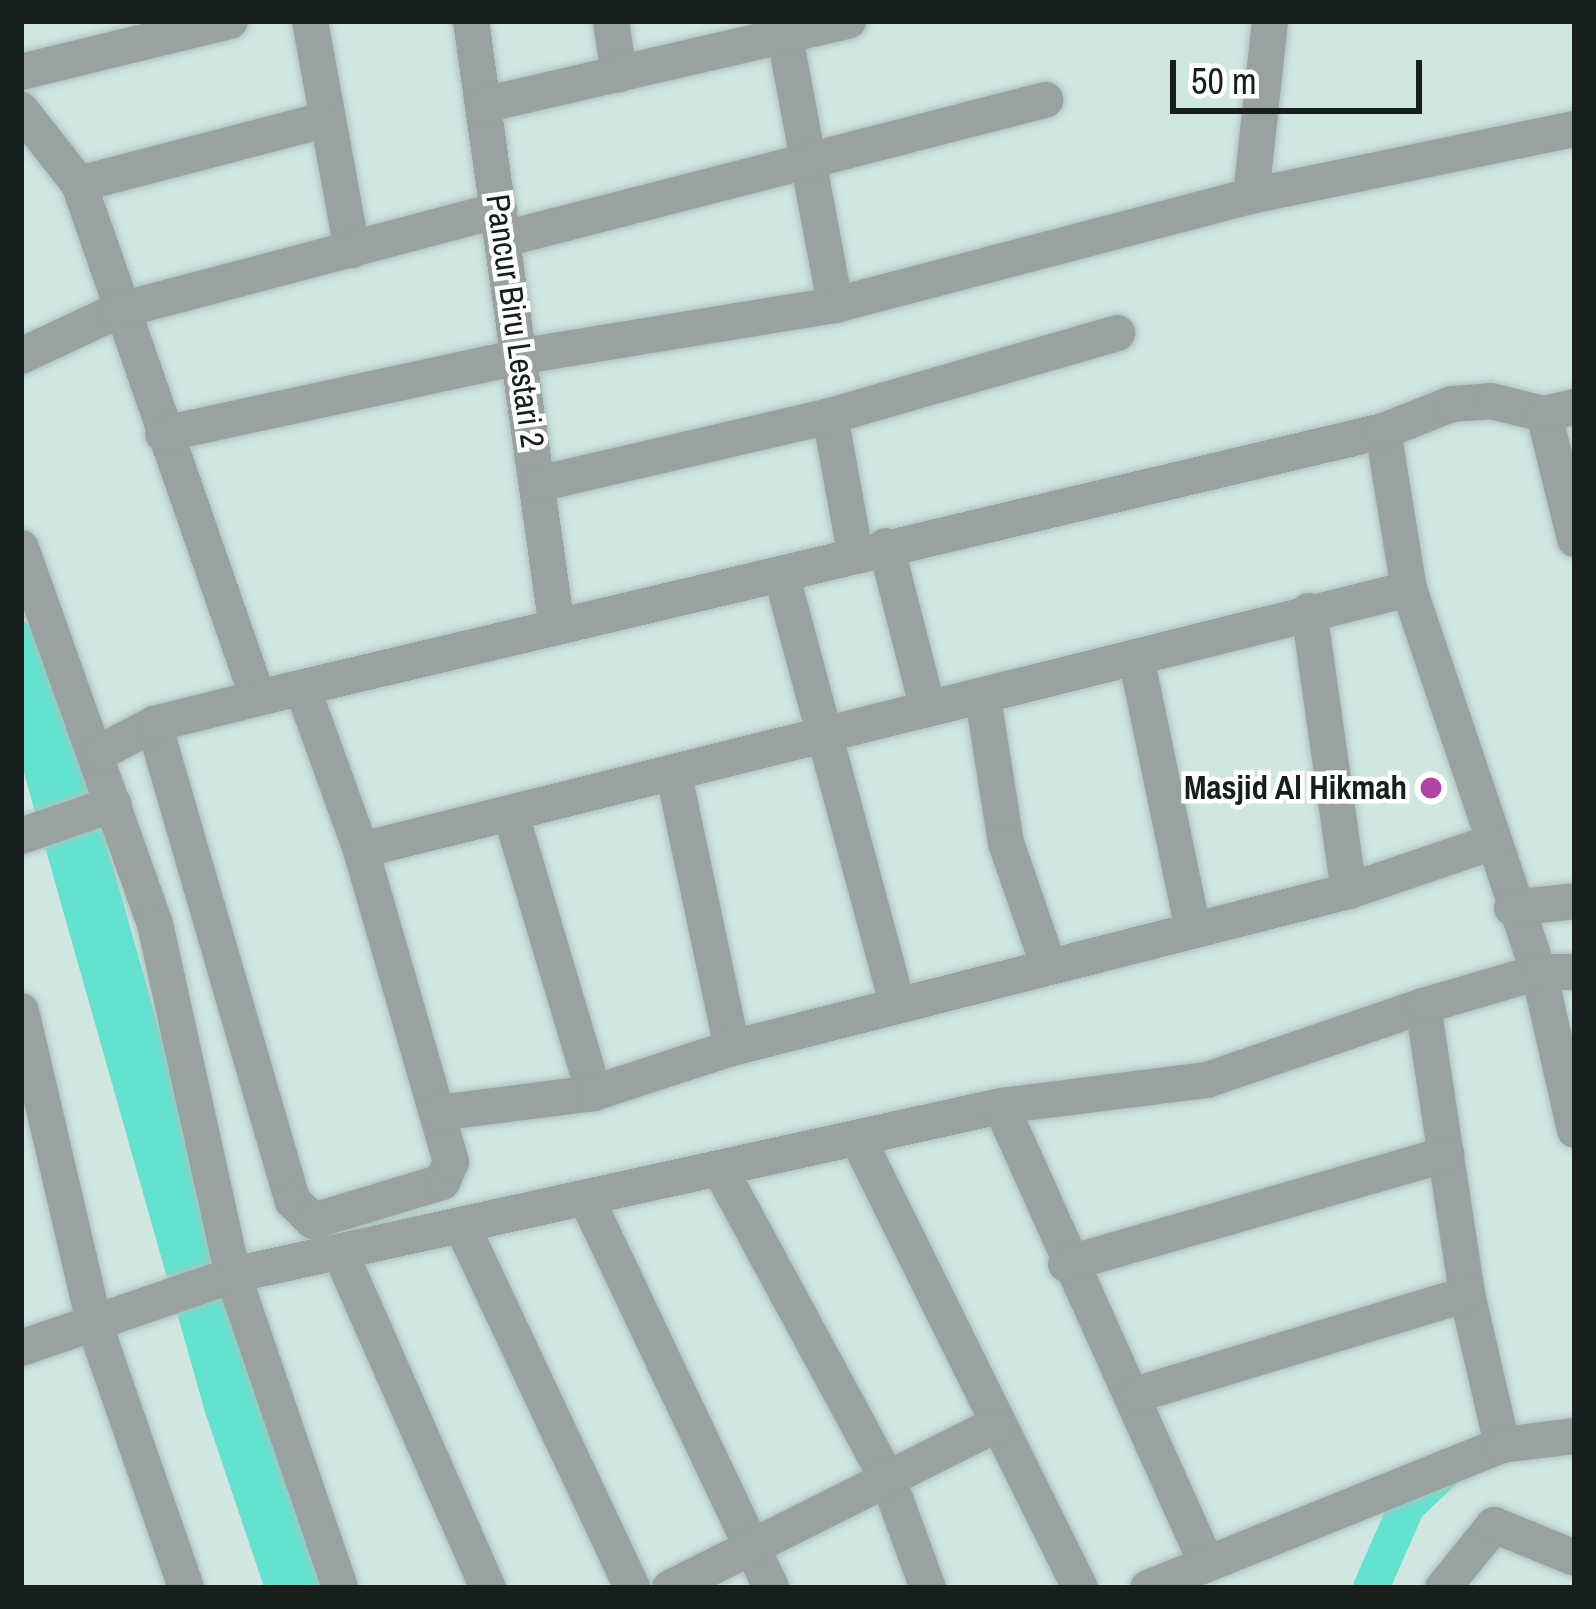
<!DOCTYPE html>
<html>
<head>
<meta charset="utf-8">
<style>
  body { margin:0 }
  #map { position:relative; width:1596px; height:1609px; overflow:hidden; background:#cfe6e1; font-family:"Archivo Narrow",sans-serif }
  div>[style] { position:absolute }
  .canal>* { height:36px; margin:-18px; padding:0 18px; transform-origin:18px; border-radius:18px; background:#63e2d0 }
  .river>* { height:60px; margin:-30px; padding:0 30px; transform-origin:30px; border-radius:30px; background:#63e2d0 }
  .roads { filter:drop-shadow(0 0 3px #aec2be) drop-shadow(0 0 3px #aec2be) }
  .street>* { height:36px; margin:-18px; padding:0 18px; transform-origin:18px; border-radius:18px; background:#99a2a0 }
  .dots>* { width:33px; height:33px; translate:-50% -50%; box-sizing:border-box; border:6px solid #fff; border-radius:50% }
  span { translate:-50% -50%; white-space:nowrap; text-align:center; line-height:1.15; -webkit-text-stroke:9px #fff; paint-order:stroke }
  .street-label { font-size:33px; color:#161f1d }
  .poi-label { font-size:33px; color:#161f1d; font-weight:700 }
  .right { translate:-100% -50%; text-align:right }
  .frame { position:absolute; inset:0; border:24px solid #161f1d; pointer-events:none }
  .scale { position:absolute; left:1170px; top:60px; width:252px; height:54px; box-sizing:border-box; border:6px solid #161f1d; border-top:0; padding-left:15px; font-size:36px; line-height:42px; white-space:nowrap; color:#161f1d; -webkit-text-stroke:9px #fff; paint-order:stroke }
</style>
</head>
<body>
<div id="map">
  <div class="canal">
    <div style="left:1371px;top:1588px;width:90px;rotate:-66.3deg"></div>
    <div style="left:1407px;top:1506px;width:54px;rotate:-43.5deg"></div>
  </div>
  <div class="river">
    <div style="left:21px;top:652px;width:782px;rotate:74.19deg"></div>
    <div style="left:234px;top:1404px;width:194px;rotate:71.4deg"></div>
  </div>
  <div class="roads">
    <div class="street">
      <div style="left:310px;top:21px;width:233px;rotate:79.6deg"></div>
      <div style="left:471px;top:21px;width:606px;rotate:81.94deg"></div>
      <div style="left:611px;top:21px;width:54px;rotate:81.4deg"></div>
      <div style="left:785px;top:37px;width:273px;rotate:79.4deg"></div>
      <div style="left:21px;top:72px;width:215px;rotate:-13.7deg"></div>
      <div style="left:483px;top:105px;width:375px;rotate:-13deg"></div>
      <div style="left:21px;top:110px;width:94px;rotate:51.9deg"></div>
      <div style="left:79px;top:184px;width:544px;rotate:70.8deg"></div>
      <div style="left:79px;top:184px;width:253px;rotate:-14.6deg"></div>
      <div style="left:1251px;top:196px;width:331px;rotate:-11.7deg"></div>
      <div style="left:504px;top:239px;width:559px;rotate:-14.41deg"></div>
      <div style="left:21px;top:356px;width:106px;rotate:-25.1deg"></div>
      <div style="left:117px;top:311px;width:395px;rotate:-14.8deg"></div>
      <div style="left:1544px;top:414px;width:129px;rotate:76.1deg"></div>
      <div style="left:830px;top:416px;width:138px;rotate:79.6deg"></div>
      <div style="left:1383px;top:431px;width:160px;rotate:80.7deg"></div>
      <div style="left:1409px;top:589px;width:404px;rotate:71.3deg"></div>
      <div style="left:1539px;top:972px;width:162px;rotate:77.2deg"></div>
      <div style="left:163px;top:434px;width:368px;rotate:-12.2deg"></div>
      <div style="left:523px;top:356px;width:316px;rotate:-9.3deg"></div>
      <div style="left:835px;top:305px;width:430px;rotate:-14.7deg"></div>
      <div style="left:1251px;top:196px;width:176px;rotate:-83.8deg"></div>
      <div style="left:538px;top:484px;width:300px;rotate:-13.1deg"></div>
      <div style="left:830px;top:416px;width:299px;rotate:-16.1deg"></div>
      <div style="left:886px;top:546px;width:165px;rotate:75.6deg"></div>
      <div style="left:21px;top:548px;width:399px;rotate:70.4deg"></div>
      <div style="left:155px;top:924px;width:360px;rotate:77.5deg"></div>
      <div style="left:233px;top:1275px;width:331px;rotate:71.1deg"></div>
      <div style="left:782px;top:577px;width:444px;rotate:74.9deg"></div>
      <div style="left:1309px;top:611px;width:283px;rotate:81.9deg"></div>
      <div style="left:1136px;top:657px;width:278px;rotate:78.2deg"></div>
      <div style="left:983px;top:698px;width:147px;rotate:81deg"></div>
      <div style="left:1006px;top:843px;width:128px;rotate:70.9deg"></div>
      <div style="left:154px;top:724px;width:497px;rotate:73.8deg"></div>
      <div style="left:293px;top:1201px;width:28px;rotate:45deg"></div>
      <div style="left:313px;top:1221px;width:135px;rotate:-16.8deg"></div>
      <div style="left:442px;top:1182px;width:22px;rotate:-66deg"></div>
      <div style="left:451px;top:1162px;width:325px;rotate:-106.1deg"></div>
      <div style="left:361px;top:850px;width:170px;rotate:-109.9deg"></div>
      <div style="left:99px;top:753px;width:62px;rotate:-27.8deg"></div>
      <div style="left:154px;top:724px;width:107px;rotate:-14deg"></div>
      <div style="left:258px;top:698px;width:1156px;rotate:-13.35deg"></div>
      <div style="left:1383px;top:431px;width:74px;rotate:-21.4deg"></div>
      <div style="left:1452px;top:404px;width:39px;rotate:-4deg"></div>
      <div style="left:1491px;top:401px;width:55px;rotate:13.8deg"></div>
      <div style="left:1544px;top:414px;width:32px;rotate:-13deg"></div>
      <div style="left:674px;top:775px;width:279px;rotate:78deg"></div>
      <div style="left:512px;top:818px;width:287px;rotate:73.4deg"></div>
      <div style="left:21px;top:836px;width:98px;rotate:-19deg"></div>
      <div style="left:361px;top:850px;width:1080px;rotate:-13.98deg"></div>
      <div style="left:1512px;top:908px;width:63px;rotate:-6.3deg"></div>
      <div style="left:1423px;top:1006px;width:291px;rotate:81.3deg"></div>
      <div style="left:1467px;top:1294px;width:155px;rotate:76.9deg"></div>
      <div style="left:21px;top:1011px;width:324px;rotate:76.8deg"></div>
      <div style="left:95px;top:1326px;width:277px;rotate:70.8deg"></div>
      <div style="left:1001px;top:1106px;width:497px;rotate:65.8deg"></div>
      <div style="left:438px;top:1113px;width:157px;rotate:-7.3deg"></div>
      <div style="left:594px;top:1093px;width:145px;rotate:-18.1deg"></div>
      <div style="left:732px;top:1048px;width:637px;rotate:-14.28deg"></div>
      <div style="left:1349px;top:891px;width:149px;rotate:-18.8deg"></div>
      <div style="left:858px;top:1139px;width:501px;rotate:63.69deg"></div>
      <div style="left:721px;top:1171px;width:353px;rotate:61.6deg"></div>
      <div style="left:889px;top:1482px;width:113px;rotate:69.8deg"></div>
      <div style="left:588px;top:1202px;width:427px;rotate:64.6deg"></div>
      <div style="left:462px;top:1226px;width:400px;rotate:64.8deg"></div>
      <div style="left:342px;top:1257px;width:362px;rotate:66.2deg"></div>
      <div style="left:1066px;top:1264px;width:396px;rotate:-16.1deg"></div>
      <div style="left:21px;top:1348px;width:224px;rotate:-19deg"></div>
      <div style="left:233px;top:1275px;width:786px;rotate:-12.41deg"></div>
      <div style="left:1001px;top:1106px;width:208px;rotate:-7.2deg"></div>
      <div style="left:1207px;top:1080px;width:228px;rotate:-18.9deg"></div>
      <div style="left:1423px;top:1006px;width:121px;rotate:-16.3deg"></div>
      <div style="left:1539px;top:972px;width:36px"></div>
      <div style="left:1135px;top:1395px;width:347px;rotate:-16.9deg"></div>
      <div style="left:670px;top:1588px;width:362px;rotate:-26.6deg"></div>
      <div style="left:1148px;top:1588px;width:382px;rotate:-22deg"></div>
      <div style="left:1502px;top:1445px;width:74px;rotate:-7deg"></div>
      <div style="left:1443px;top:1588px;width:81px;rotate:-51deg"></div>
      <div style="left:1494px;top:1525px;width:87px;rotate:22.2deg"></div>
    </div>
  </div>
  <div class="dots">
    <div style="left:1431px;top:788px;background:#b144a3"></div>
  </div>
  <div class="street-label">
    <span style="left:515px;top:321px;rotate:82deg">Pancur Biru Lestari 2</span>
  </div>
  <div class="poi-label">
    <span class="right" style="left:1407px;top:788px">Masjid Al Hikmah</span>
  </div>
  <div class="frame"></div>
  <div class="scale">50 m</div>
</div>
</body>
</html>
